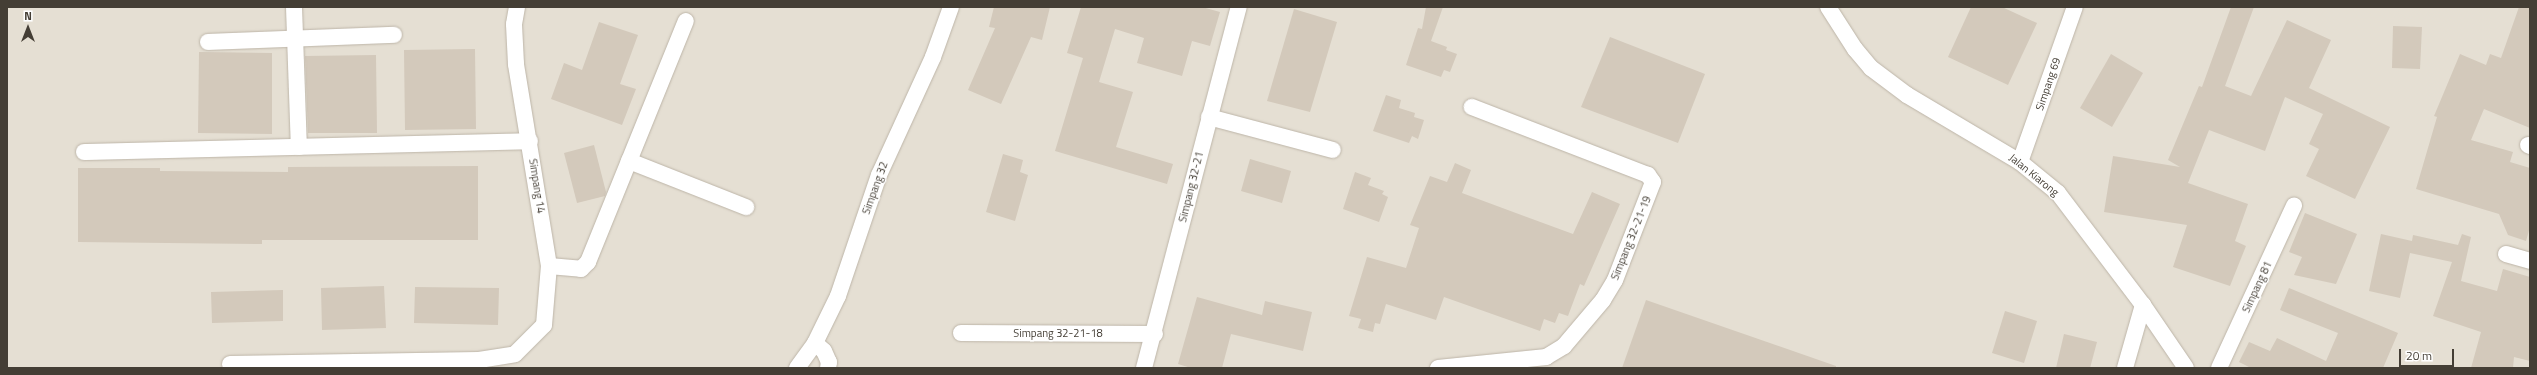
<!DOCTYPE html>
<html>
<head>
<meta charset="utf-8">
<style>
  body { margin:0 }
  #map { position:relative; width:2537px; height:375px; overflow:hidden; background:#f2eee5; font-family:"Titillium Web",sans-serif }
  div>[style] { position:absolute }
  .residential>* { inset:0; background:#e5dfd3 }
  .building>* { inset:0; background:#d3c9bb }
  .roads { filter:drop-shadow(0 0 1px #bdb5a8) drop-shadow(0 0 1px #bdb5a8) }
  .street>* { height:16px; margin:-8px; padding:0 8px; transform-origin:8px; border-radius:8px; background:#fff }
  span { translate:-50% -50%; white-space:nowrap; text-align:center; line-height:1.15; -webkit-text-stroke:3px #fff; paint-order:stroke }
  .street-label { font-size:11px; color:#443e35 }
  .frame { position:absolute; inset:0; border:8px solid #443e35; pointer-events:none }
  .north { position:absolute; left:8px; top:8px; width:40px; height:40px; -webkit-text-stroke:3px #fff; paint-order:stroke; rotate:0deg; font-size:11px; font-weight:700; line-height:16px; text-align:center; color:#443e35 }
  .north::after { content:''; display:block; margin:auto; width:14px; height:18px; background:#443e35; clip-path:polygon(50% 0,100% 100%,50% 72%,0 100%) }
  .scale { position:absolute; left:2399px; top:349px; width:55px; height:18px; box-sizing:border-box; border:2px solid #443e35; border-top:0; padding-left:5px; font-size:12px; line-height:14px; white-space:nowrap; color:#443e35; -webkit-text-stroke:3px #fff; paint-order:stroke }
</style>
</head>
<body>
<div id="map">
  <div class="residential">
    <div style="clip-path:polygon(7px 7px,2530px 7px,2530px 368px,7px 368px)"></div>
  </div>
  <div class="building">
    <div style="clip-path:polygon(994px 7px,1050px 7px,1042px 40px,1031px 37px,1001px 104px,968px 90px,995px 28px,989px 27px)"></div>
    <div style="clip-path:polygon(1081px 7px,1202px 7px,1220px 12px,1210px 46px,1192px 41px,1182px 76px,1137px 63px,1144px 38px,1115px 29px,1099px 82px,1133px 92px,1116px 147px,1173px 164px,1167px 184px,1055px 151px,1083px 58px,1067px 53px)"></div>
    <div style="clip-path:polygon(1426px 7px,1443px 7px,1431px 41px,1447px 47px,1446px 50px,1457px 54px,1450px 72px,1444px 70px,1441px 77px,1406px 65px,1418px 28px,1422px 29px)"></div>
    <div style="clip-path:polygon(1971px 7px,2002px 7px,2037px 23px,2008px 85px,1948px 57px)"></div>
    <div style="clip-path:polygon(2231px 7px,2254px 7px,2225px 86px,2251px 96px,2287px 20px,2331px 40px,2309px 88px,2390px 127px,2355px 199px,2306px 176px,2319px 149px,2309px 144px,2323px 114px,2285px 97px,2265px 151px,2209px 130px,2188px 183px,2248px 204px,2235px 241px,2246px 246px,2230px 286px,2173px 267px,2187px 225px,2104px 212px,2113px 156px,2180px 167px,2168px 160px,2199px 86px,2202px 87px)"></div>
    <div style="clip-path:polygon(2519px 7px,2530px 7px,2530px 128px,2484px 109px,2471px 140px,2513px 152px,2510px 162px,2530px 168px,2530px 227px,2526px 241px,2508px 235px,2499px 214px,2416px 189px,2437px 117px,2434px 116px,2460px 54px,2486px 65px,2490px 54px,2501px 58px)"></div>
    <div style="clip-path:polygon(1294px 9px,1337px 22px,1310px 112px,1267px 101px)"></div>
    <div style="clip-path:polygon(599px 22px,638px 35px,620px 84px,636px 89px,622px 125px,551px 99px,564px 63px,582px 70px)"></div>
    <div style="clip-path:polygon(2393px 26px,2422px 27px,2420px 69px,2392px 68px)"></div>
    <div style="clip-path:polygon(1610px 37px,1705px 74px,1678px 143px,1581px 107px)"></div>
    <div style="clip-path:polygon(475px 49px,476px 129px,405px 130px,404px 50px)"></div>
    <div style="clip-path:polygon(199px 52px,272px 53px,272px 134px,198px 133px)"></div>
    <div style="clip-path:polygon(2111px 54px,2143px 73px,2112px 127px,2080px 108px)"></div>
    <div style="clip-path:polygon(376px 55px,377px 133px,308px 133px,305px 56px)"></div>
    <div style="clip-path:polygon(1386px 95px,1401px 100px,1399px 108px,1415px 113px,1414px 117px,1424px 120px,1418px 139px,1412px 136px,1409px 143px,1373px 131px)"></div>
    <div style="clip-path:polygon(594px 145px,606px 192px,605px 196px,577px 203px,564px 153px)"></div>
    <div style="clip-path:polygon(1003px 154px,1023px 160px,1020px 172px,1028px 175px,1015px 221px,986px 212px)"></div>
    <div style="clip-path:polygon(1250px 159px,1291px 171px,1282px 203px,1241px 191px)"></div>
    <div style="clip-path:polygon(1455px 163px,1471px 170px,1462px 193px,1573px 234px,1592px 192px,1620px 204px,1584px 286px,1580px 284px,1568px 316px,1559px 313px,1555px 323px,1544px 319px,1540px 331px,1444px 297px,1436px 320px,1386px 304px,1380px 324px,1375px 323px,1373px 332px,1358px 328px,1361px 319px,1349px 316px,1367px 257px,1406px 268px,1419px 228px,1410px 225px,1430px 176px,1447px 182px)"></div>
    <div style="clip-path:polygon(478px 166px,478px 240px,262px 240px,262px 244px,78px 242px,78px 168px,160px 168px,160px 171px,288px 172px,288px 167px)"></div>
    <div style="clip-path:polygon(1355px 172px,1371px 178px,1368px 185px,1384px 191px,1382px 194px,1388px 197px,1379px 222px,1343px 209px)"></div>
    <div style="clip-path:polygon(2305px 213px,2357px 234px,2336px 284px,2294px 275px,2302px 257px,2289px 252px)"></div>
    <div style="clip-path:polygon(2381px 234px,2412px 241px,2413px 235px,2458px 245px,2462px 234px,2471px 237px,2461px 281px,2497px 291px,2503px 269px,2530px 277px,2530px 361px,2514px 357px,2513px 368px,2471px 368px,2481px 332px,2433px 316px,2452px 262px,2410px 253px,2400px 298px,2369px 291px)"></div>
    <div style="clip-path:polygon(384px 286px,386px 328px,322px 330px,321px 288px)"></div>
    <div style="clip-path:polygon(415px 287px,499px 288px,498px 325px,414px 323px)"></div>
    <div style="clip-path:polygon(2289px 288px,2398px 333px,2383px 368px,2251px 368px,2239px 362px,2249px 342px,2270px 351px,2277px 338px,2326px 361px,2338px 333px,2280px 310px)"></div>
    <div style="clip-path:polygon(283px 290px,283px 321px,212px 323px,211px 292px)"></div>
    <div style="clip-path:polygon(1197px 297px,1262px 315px,1265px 301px,1312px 312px,1303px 351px,1231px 334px,1222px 368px,1191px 368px,1178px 364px)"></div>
    <div style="clip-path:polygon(1646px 300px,1836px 366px,1836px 368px,1622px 368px)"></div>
    <div style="clip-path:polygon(2005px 311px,2037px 321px,2024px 363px,1992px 353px)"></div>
    <div style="clip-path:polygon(2064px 334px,2097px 342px,2090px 368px,2056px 368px)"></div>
  </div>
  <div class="roads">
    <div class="street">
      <div style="left:294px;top:7px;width:140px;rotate:88deg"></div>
      <div style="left:1828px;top:7px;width:50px;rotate:57.3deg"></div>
      <div style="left:1855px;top:49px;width:25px;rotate:50deg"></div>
      <div style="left:1871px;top:68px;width:45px;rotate:36.9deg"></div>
      <div style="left:1907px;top:95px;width:131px;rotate:30.7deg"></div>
      <div style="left:2020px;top:162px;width:49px;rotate:39.2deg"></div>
      <div style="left:2058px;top:193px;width:141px;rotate:52.8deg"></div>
      <div style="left:2143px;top:305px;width:76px;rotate:55.7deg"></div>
      <div style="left:208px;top:42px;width:186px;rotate:-2.2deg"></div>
      <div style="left:1209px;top:117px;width:128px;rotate:14.9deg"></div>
      <div style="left:2528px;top:145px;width:2px;rotate:27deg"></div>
      <div style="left:84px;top:152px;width:446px;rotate:-1.4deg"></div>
      <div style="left:629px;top:161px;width:126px;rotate:21.5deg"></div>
      <div style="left:2020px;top:162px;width:164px;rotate:-70.5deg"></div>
      <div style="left:2506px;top:254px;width:25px;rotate:16deg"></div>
      <div style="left:549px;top:266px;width:32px;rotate:5deg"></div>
      <div style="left:581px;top:269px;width:10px;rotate:-45deg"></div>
      <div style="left:588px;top:262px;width:260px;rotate:-67.9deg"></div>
      <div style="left:961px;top:333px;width:194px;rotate:0.3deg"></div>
      <div style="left:815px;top:343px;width:12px;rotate:42deg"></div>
      <div style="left:824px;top:351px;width:12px;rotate:66deg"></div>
      <div style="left:829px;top:362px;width:6px;rotate:99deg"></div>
      <div style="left:230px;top:364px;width:249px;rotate:-0.9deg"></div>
      <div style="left:479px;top:360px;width:36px;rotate:-9deg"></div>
      <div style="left:515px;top:354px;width:41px;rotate:-45deg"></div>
      <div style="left:544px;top:325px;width:59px;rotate:-85.2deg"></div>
      <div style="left:549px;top:266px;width:205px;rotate:-99.3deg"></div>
      <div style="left:516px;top:64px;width:40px;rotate:-92.9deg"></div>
      <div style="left:514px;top:24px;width:17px;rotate:-80deg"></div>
      <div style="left:797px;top:368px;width:31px;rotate:-54deg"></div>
      <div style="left:815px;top:343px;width:52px;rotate:-63.9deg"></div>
      <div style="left:838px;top:296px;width:128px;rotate:-71.3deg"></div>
      <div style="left:879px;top:175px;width:130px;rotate:-65.4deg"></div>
      <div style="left:933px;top:57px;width:53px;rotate:-70.2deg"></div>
      <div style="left:1144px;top:368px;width:373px;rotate:-75.3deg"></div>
      <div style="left:1438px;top:368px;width:109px;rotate:-5.8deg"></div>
      <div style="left:1546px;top:357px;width:21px;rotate:-31deg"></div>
      <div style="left:1564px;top:346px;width:60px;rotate:-49.7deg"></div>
      <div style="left:1603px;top:300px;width:23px;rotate:-59deg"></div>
      <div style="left:1615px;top:280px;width:105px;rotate:-68.8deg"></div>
      <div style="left:1653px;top:182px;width:9px;rotate:-126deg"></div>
      <div style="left:1648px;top:175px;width:189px;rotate:-158.9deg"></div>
      <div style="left:2125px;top:368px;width:66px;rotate:-74.1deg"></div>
      <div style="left:2219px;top:368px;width:179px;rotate:-65.2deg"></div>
    </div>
  </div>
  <div class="street-label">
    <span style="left:2048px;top:84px;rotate:-71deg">Simpang 69</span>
    <span style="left:2034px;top:175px;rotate:39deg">Jalan Kiarong</span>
    <span style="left:537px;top:186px;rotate:81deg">Simpang 14</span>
    <span style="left:1191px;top:187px;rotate:-76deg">Simpang 32-21</span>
    <span style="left:875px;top:188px;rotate:-70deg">Simpang 32</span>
    <span style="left:1631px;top:238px;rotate:-68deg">Simpang 32-21-19</span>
    <span style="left:2257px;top:287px;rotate:-65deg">Simpang 81</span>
    <span style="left:1058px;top:333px">Simpang 32-21-18</span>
  </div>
  <div class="frame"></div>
  <div class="north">N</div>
  <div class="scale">20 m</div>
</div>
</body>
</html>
